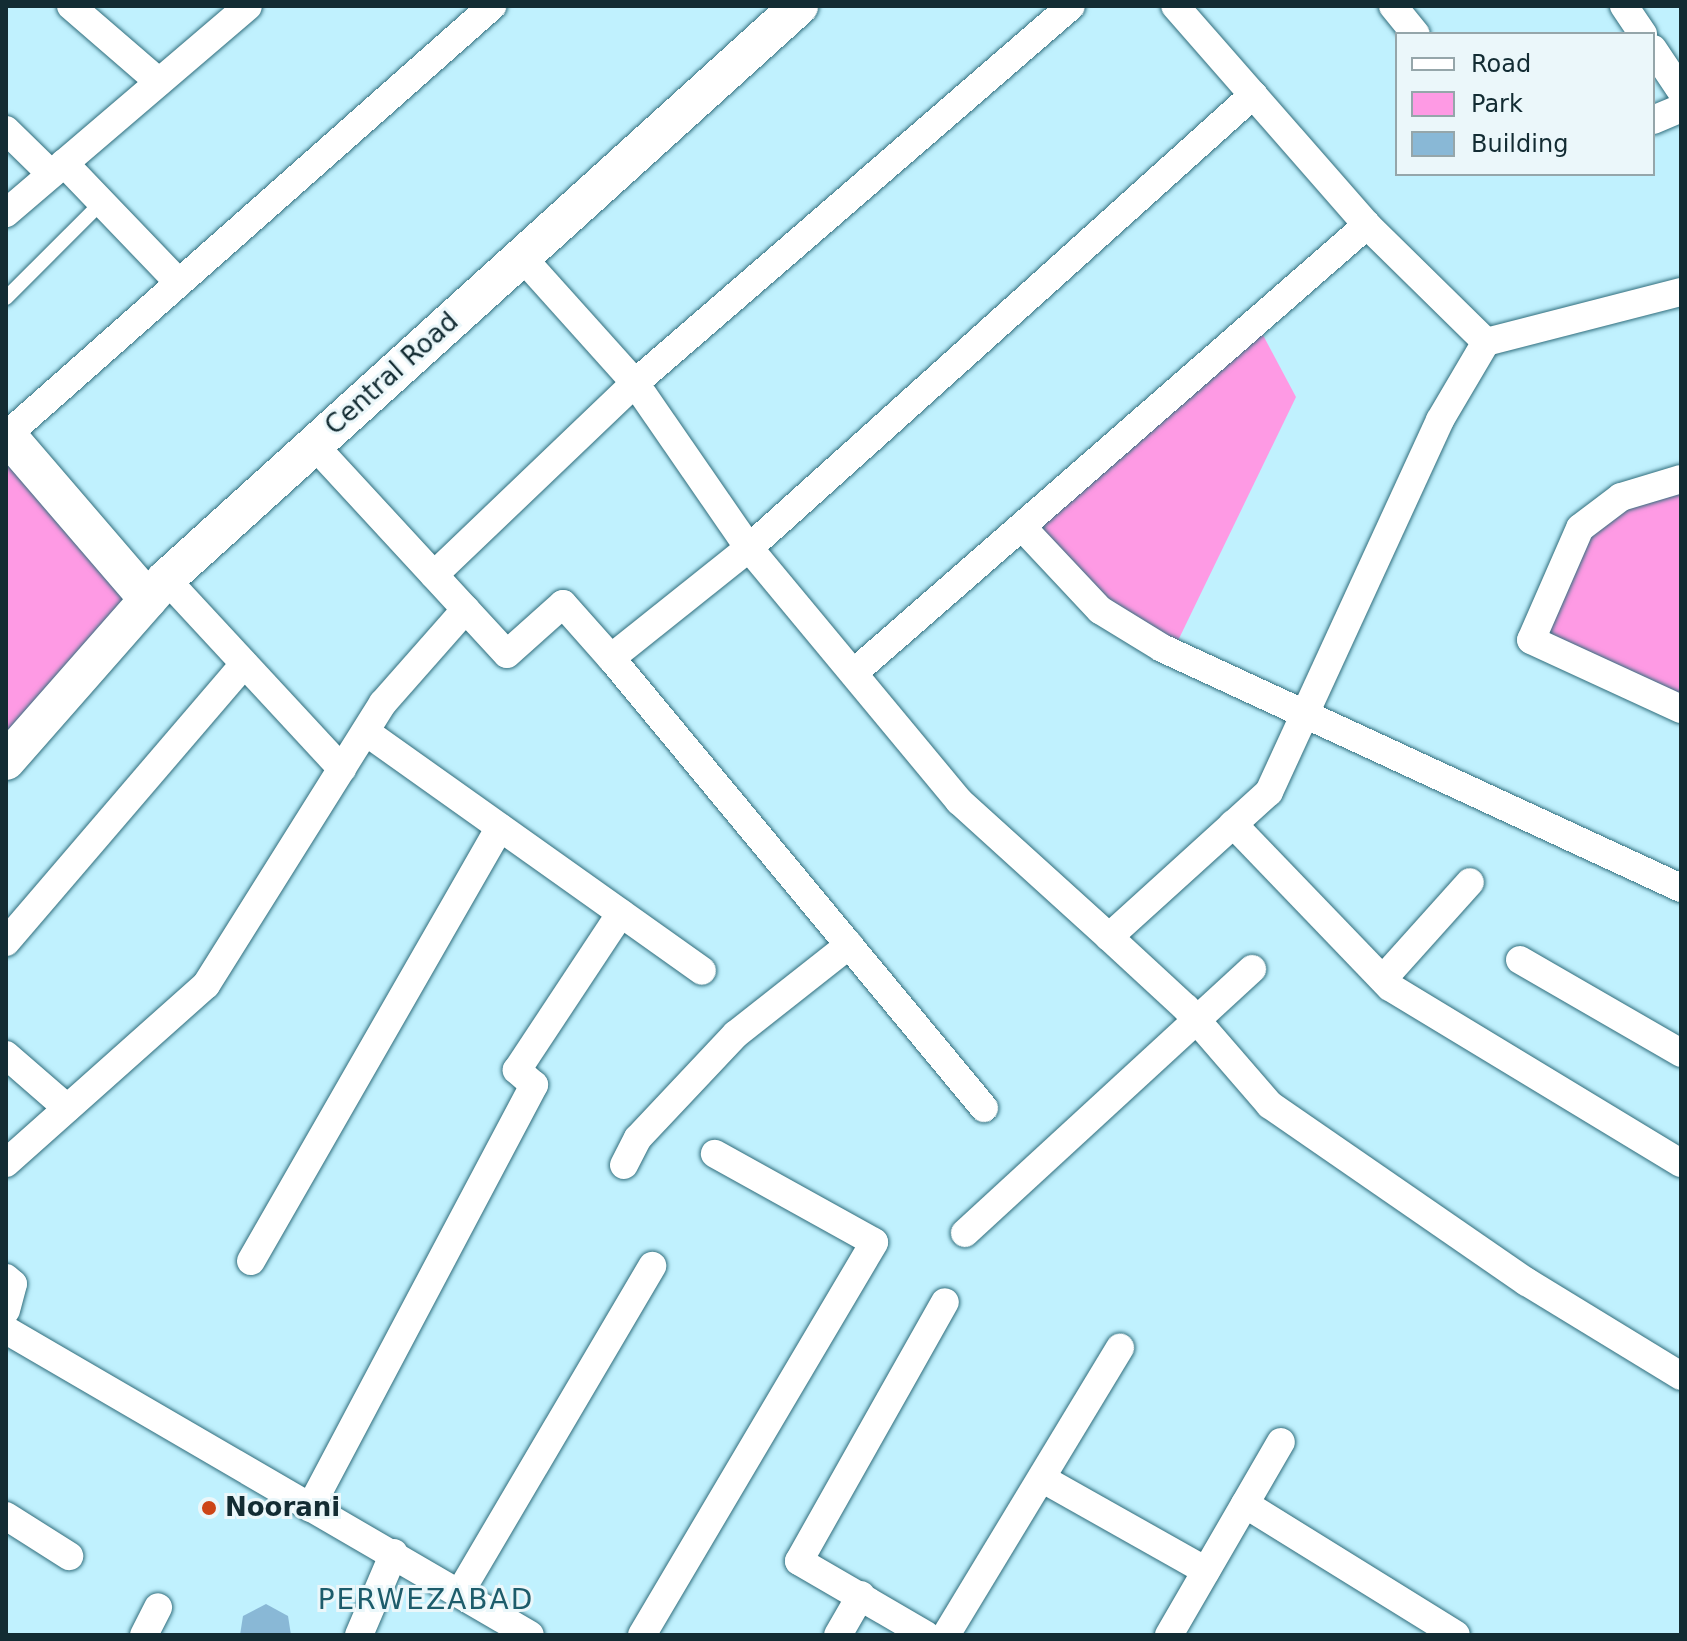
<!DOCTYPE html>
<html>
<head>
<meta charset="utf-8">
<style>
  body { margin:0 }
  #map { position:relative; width:1687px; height:1641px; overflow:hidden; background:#c0f1fe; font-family:"DejaVu Sans",sans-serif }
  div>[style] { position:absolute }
  .green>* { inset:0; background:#fe9ae4 }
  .building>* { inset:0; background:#89b8d6 }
  .roads { filter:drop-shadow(0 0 2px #306d7c) drop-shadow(0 0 2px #306d7c) }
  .lane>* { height:14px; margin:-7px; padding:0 7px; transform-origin:7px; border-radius:7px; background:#fff }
  .street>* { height:28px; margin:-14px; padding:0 14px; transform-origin:14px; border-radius:14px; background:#fff }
  .secondary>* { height:38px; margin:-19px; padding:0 19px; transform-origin:19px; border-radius:19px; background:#fff }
  .dots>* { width:22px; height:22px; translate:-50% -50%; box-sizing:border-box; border:4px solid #ebf7fa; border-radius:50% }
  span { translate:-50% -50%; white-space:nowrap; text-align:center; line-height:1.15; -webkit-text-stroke:6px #ebf7fa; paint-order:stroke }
  .street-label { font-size:26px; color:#132c33 }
  .poi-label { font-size:26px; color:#132c33; font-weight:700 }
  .left { translate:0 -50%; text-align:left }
  .neighbourhood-label { font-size:28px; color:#1d5c6b; letter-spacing:2px }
  .frame { position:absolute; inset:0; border:8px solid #132c33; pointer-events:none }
  .legend { position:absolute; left:1395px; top:32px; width:260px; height:144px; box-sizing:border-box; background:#ebf7fa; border:2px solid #95a6aa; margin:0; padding:10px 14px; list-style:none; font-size:24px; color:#132c33 }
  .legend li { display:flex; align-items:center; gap:16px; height:40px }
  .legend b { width:40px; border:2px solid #95a6aa }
</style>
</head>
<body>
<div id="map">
  <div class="green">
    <div style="clip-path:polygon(1256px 322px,1296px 397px,1172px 653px,1022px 527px)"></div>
    <div style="clip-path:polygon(6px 434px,148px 599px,6px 766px)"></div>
    <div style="clip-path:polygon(1681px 479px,1681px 709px,1540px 648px,1580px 528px)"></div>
  </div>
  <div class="building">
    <div style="clip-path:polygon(266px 1604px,288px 1616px,291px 1635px,240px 1635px,243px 1616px)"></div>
  </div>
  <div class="roads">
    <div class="lane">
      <div style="left:6px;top:298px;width:136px;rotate:-45deg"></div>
    </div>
    <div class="street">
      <div style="left:71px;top:6px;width:116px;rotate:40.8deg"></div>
      <div style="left:1393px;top:6px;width:36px;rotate:51deg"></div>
      <div style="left:1624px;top:6px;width:34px;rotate:56deg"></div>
      <div style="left:1653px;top:49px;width:50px;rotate:56.3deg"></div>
      <div style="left:1653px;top:120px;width:30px;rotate:-23deg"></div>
      <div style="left:6px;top:130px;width:63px;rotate:44.4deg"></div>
      <div style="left:64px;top:163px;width:166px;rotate:46.2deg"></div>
      <div style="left:6px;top:213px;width:318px;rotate:-40.5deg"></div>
      <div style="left:522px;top:257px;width:169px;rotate:48.1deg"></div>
      <div style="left:635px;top:383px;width:201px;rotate:55.4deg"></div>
      <div style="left:749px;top:548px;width:329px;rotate:50.3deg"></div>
      <div style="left:959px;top:801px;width:202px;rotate:42.2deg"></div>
      <div style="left:1109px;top:937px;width:216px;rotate:-42.2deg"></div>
      <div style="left:1269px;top:792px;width:409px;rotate:-65.3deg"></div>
      <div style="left:1440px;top:420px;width:91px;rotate:-59.5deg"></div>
      <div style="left:1486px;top:342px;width:167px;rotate:-135.5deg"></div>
      <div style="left:1367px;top:225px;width:291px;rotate:-131.2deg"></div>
      <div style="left:1486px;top:342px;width:201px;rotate:-14.4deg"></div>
      <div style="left:7px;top:435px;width:648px;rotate:-41.49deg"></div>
      <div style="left:314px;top:445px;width:284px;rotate:47.3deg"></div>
      <div style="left:507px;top:654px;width:75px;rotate:-41.8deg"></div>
      <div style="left:563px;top:604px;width:72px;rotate:48.4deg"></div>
      <div style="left:1681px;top:479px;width:63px;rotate:163.3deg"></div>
      <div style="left:1621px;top:497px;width:51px;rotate:142.9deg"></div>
      <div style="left:1580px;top:528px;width:122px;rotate:113.6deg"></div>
      <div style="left:1531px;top:640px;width:165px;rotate:24.7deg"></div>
      <div style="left:1022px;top:527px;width:114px;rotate:46.8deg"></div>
      <div style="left:1100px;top:610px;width:73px;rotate:31.5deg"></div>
      <div style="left:1162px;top:648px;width:572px;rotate:24.82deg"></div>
      <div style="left:434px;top:575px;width:278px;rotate:-43.7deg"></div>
      <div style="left:635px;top:383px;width:576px;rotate:-40.85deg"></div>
      <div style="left:166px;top:579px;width:259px;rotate:47.2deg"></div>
      <div style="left:857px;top:670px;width:677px;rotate:-41.11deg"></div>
      <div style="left:366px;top:732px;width:412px;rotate:35.4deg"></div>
      <div style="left:1233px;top:824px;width:226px;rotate:46.1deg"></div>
      <div style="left:1390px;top:987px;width:340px;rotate:31.2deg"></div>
      <div style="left:1109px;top:937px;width:105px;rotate:42.7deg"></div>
      <div style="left:1186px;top:1008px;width:128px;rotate:49.1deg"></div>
      <div style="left:1270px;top:1105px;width:312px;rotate:34.6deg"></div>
      <div style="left:1527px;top:1282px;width:180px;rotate:31.4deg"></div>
      <div style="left:6px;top:942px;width:366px;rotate:-49.4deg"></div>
      <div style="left:1520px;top:960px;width:186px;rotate:30deg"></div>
      <div style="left:1383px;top:979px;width:130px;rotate:-48.1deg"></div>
      <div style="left:6px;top:1055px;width:81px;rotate:41deg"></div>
      <div style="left:984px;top:1108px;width:584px;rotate:-129.65deg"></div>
      <div style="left:611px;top:658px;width:176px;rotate:-38.6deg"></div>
      <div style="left:749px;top:548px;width:678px;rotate:-41.95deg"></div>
      <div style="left:6px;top:1163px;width:268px;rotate:-41.7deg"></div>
      <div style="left:206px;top:985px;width:333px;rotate:-57.9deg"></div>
      <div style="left:383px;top:703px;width:125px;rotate:-48.6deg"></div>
      <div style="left:624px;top:1165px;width:30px;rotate:-63deg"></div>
      <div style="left:638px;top:1138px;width:143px;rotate:-46.7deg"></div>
      <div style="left:736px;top:1034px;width:144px;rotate:-38.2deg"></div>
      <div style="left:965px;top:1233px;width:390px;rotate:-42.6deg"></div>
      <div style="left:251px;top:1261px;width:500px;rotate:-60.16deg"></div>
      <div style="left:6px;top:1278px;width:9px;rotate:41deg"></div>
      <div style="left:13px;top:1284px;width:27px;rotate:105deg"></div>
      <div style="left:6px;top:1330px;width:606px;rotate:30.2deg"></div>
      <div style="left:1043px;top:1479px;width:187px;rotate:29.4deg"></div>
      <div style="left:1245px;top:1504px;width:248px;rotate:31.8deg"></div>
      <div style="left:310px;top:1508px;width:479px;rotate:-62.1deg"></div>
      <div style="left:534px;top:1085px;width:23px;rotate:-139deg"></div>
      <div style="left:517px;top:1070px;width:188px;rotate:-56.5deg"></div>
      <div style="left:6px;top:1516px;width:75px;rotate:32.4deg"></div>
      <div style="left:462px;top:1589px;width:375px;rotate:-59.5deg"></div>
      <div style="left:144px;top:1635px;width:31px;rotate:-63deg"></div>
      <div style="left:359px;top:1635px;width:89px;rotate:-66.9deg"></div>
      <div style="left:642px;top:1635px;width:456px;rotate:-59.4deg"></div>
      <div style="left:874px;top:1242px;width:182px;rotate:-151deg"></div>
      <div style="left:838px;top:1635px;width:46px;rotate:-60.1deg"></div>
      <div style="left:926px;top:1635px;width:147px;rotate:-149.8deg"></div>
      <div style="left:799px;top:1561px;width:297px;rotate:-60.6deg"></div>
      <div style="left:946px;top:1635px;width:336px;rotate:-58.8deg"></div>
      <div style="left:1169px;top:1635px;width:223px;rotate:-59.9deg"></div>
    </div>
    <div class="secondary">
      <div style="left:6px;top:434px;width:218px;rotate:49.3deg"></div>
      <div style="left:6px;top:761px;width:242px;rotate:-48.7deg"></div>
      <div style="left:166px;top:579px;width:854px;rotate:-42.15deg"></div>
    </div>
  </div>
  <div class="dots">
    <div style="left:209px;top:1508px;background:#cd4517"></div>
  </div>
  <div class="street-label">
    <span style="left:392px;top:374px;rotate:-42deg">Central Road</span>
  </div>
  <div class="poi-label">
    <span class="left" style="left:225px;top:1508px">Noorani</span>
  </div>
  <div class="neighbourhood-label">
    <span style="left:426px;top:1600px">PERWEZABAD</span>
  </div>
  <div class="frame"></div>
  <ul class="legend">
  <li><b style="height:10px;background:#fff"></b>Road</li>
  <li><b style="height:22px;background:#fe9ae4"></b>Park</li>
  <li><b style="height:22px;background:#89b8d6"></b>Building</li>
  </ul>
</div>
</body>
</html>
